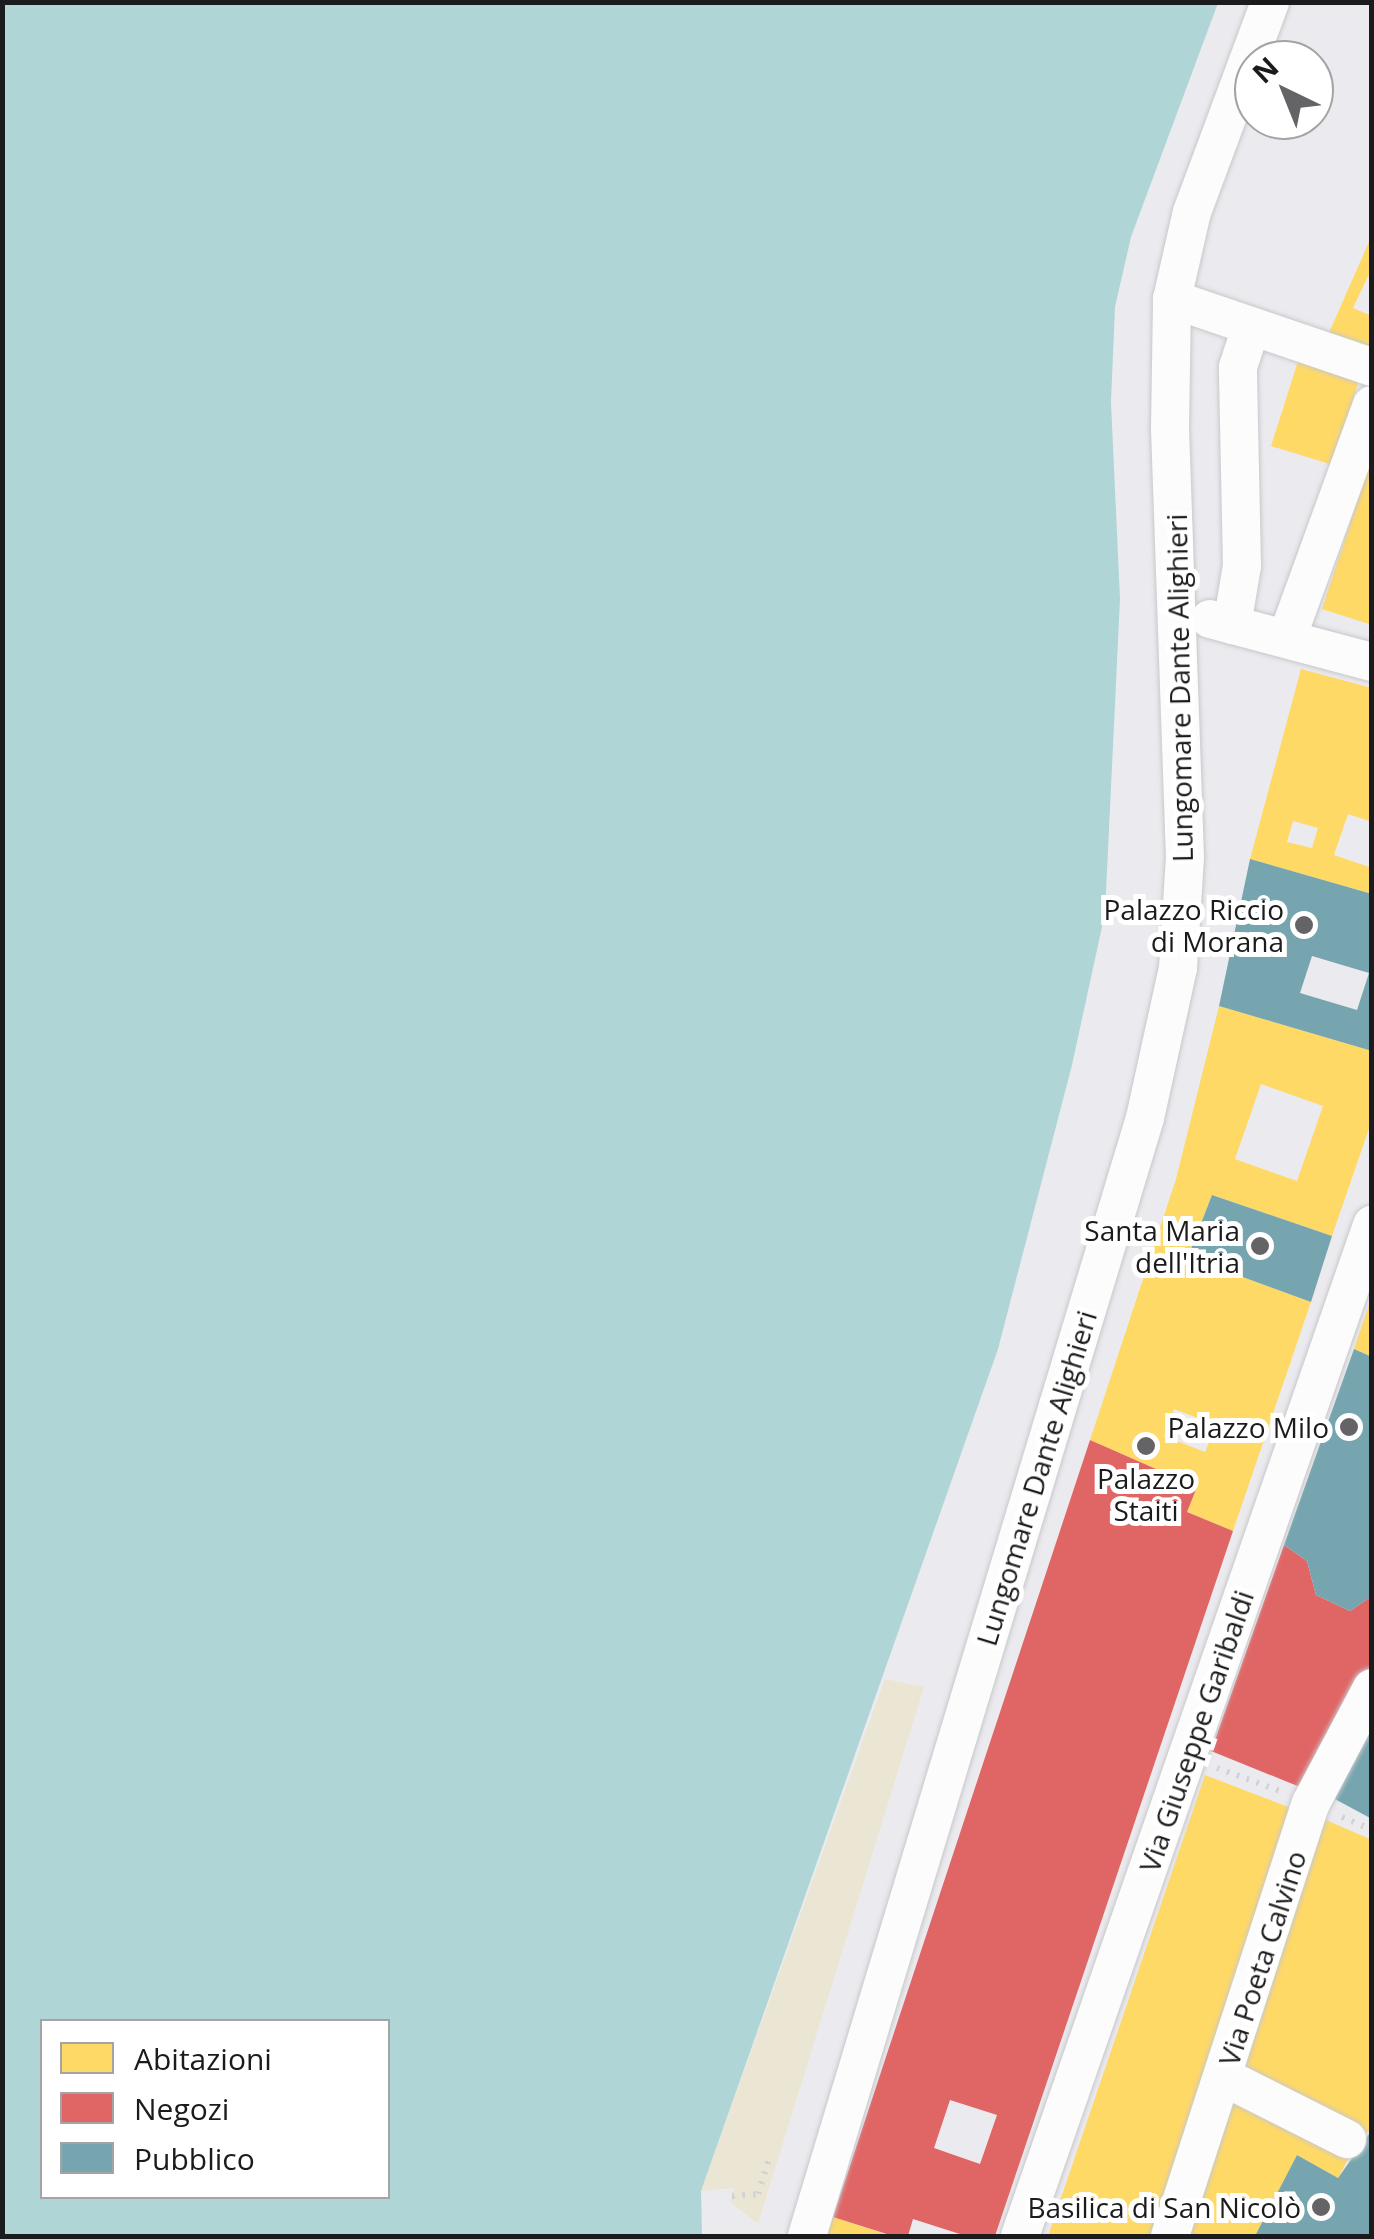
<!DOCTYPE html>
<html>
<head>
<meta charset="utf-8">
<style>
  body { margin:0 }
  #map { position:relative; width:1374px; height:2239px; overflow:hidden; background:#ebebef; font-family:"Open Sans",sans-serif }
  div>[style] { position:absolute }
  .sand>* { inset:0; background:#ebe6d3 }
  .water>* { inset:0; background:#b0d5d7 }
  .homes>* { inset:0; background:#ffd966 }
  .shops>* { inset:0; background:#e06666 }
  .public>* { inset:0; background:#76a5af }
  .path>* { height:6px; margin-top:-3px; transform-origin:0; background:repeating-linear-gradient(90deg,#d2d2d2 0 2.5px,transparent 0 10.5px) }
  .roads { filter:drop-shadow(0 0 2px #c8c8cb) drop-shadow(0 0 2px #c8c8cb) }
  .minor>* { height:38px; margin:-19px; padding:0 19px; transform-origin:19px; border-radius:19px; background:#fcfcfd }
  .dots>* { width:28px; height:28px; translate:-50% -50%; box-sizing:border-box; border:5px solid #fff; border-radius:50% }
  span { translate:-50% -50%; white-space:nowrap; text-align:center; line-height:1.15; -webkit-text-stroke:10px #fff; paint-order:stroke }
  .street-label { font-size:28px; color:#1b1b1d }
  .poi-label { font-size:28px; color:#1b1b1d }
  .right { translate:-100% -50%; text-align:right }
  .frame { position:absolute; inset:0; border:5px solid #1b1b1d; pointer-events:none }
  .legend { position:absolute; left:40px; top:2019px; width:350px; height:180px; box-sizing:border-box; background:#fff; border:2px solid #a4a4a5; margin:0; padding:12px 18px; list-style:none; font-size:30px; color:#1b1b1d }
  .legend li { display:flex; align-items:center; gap:20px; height:50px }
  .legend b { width:50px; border:2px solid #a4a4a5 }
  .north { position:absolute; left:1234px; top:40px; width:100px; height:100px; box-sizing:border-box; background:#fff; border:2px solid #a4a4a5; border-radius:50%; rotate:317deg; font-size:28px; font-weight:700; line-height:40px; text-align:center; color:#1b1b1d }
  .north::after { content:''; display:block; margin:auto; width:35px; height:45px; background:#646466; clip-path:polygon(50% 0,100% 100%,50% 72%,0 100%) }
</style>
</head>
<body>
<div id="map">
  <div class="sand">
    <div style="clip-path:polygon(885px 1679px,924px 1687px,758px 2224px,730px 2202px,734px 2188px,701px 2191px)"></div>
  </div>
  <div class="water">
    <div style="clip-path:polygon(evenodd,3px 2px,1218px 3px,1131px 237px,1115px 307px,1111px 402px,1120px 599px,1105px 913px,1072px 1065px,998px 1349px,701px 2191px,702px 2236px,3px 2236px,3px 2px,42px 2022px,388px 2022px,388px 2196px,42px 2196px,42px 2022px)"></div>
  </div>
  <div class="homes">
    <div style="clip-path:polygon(1372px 235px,1372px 268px,1353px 308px,1372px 316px,1372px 363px,1324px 344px)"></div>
    <div style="clip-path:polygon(1300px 355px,1361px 374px,1333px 465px,1271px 446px)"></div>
    <div style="clip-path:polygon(1371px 460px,1372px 461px,1372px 625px,1322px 609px)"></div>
    <div style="clip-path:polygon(evenodd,1301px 669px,1372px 688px,1372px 822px,1348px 814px,1334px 855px,1372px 868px,1372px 894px,1250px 859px,1301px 669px,1293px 821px,1318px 828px,1312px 848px,1287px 842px,1293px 821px)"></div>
    <div style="clip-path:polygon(evenodd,1219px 1006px,1372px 1051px,1372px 1120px,1332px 1236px,1212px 1195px,1188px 1257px,1311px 1302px,1233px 1531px,1187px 1512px,1197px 1487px,1090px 1440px,1176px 1179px,1219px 1006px,1261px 1084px,1323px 1106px,1297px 1181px,1235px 1159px,1261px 1084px,1219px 1006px,1174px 1409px,1216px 1425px,1205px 1452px,1164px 1436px,1174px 1409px)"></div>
    <div style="clip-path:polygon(1371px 1299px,1372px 1299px,1372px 1357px,1354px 1349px)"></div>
    <div style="clip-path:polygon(1205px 1775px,1296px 1810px,1159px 2236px,1048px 2236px)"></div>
    <div style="clip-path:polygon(1319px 1817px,1372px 1840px,1372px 2130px,1366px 2133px,1242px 2073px)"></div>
    <div style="clip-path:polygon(1235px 2093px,1352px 2152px,1338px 2178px,1297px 2155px,1255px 2236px,1184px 2236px)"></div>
    <div style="clip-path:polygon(833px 2217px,891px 2236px,826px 2236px)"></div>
  </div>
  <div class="shops">
    <div style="clip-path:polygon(evenodd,1090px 1440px,1197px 1487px,1187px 1512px,1233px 1531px,995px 2236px,966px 2236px,913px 2219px,908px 2236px,893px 2236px,833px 2217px,1090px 1440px,950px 2100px,997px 2115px,980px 2164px,934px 2148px,950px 2100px)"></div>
    <div style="clip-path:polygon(1284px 1545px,1307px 1561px,1316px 1595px,1350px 1611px,1372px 1596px,1372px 1666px,1305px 1789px,1211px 1751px)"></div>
  </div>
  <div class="public">
    <div style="clip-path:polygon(evenodd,1250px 859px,1372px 894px,1372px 1051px,1219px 1006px,1250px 859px,1312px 956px,1369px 973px,1357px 1010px,1300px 993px,1312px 956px)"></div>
    <div style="clip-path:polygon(1212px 1195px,1332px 1236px,1311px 1302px,1188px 1257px)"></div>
    <div style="clip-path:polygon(1354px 1349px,1372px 1357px,1372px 1596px,1350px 1611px,1316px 1595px,1307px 1561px,1284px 1545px)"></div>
    <div style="clip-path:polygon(1372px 1717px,1372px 1819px,1331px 1797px)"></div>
    <div style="clip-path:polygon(1372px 2130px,1372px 2236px,1255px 2236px,1297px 2155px,1338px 2178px)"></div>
  </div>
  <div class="path">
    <div style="left:1217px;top:1768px;width:67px;rotate:20.1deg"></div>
    <div style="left:1342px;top:1817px;width:33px;rotate:23deg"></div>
    <div style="left:732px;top:2196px;width:26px;rotate:-4deg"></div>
    <div style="left:758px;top:2194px;width:37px;rotate:-73deg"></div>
  </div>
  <div class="roads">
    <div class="minor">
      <div style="left:1172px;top:299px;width:211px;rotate:18.8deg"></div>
      <div style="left:1210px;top:619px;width:168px;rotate:14.9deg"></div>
      <div style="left:1232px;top:625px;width:60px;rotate:-80.4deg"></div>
      <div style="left:1242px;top:566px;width:199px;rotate:-91.2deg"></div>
      <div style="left:1238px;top:367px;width:42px;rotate:-72deg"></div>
      <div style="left:1287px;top:638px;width:248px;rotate:-70deg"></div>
      <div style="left:1224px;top:2077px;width:138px;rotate:26.8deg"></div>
      <div style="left:807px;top:2236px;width:1168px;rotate:-73.18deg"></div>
      <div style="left:1145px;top:1118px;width:154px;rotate:-77.6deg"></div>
      <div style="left:1178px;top:968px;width:110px;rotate:-86.4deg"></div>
      <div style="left:1185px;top:858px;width:429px;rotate:-92deg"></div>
      <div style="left:1170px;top:429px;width:130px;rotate:-89.1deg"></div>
      <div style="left:1172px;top:299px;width:89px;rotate:-77.1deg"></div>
      <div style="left:1192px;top:212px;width:224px;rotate:-69.6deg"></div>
      <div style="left:1020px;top:2236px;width:1071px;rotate:-70.8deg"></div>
      <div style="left:1170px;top:2236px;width:455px;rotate:-72deg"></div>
      <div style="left:1311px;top:1803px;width:130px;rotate:-62.1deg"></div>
    </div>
  </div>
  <div class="dots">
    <div style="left:1304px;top:925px;background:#646466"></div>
    <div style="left:1260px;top:1246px;background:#646466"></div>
    <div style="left:1349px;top:1427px;background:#646466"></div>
    <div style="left:1146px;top:1446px;background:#646466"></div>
    <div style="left:1321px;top:2207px;background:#646466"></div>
  </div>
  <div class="street-label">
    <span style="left:1179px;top:688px;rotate:-91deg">Lungomare Dante Alighieri</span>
    <span style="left:1036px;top:1478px;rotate:-73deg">Lungomare Dante Alighieri</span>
    <span style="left:1196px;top:1731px;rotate:-71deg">Via Giuseppe Garibaldi</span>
    <span style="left:1262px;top:1958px;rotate:-72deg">Via Poeta Calvino</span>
  </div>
  <div class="poi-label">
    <span class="right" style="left:1284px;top:925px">Palazzo Riccio<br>di Morana</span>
    <span class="right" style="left:1240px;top:1246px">Santa Maria<br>dell'Itria</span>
    <span class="right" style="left:1329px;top:1427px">Palazzo Milo</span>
    <span style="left:1146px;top:1494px">Palazzo<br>Staiti</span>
    <span class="right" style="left:1301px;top:2207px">Basilica di San Nicolò</span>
  </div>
  <div class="frame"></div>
  <ul class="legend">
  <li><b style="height:28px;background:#ffd966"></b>Abitazioni</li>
  <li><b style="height:28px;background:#e06666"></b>Negozi</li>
  <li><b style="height:28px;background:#76a5af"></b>Pubblico</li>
  </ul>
  <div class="north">N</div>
</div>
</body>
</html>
